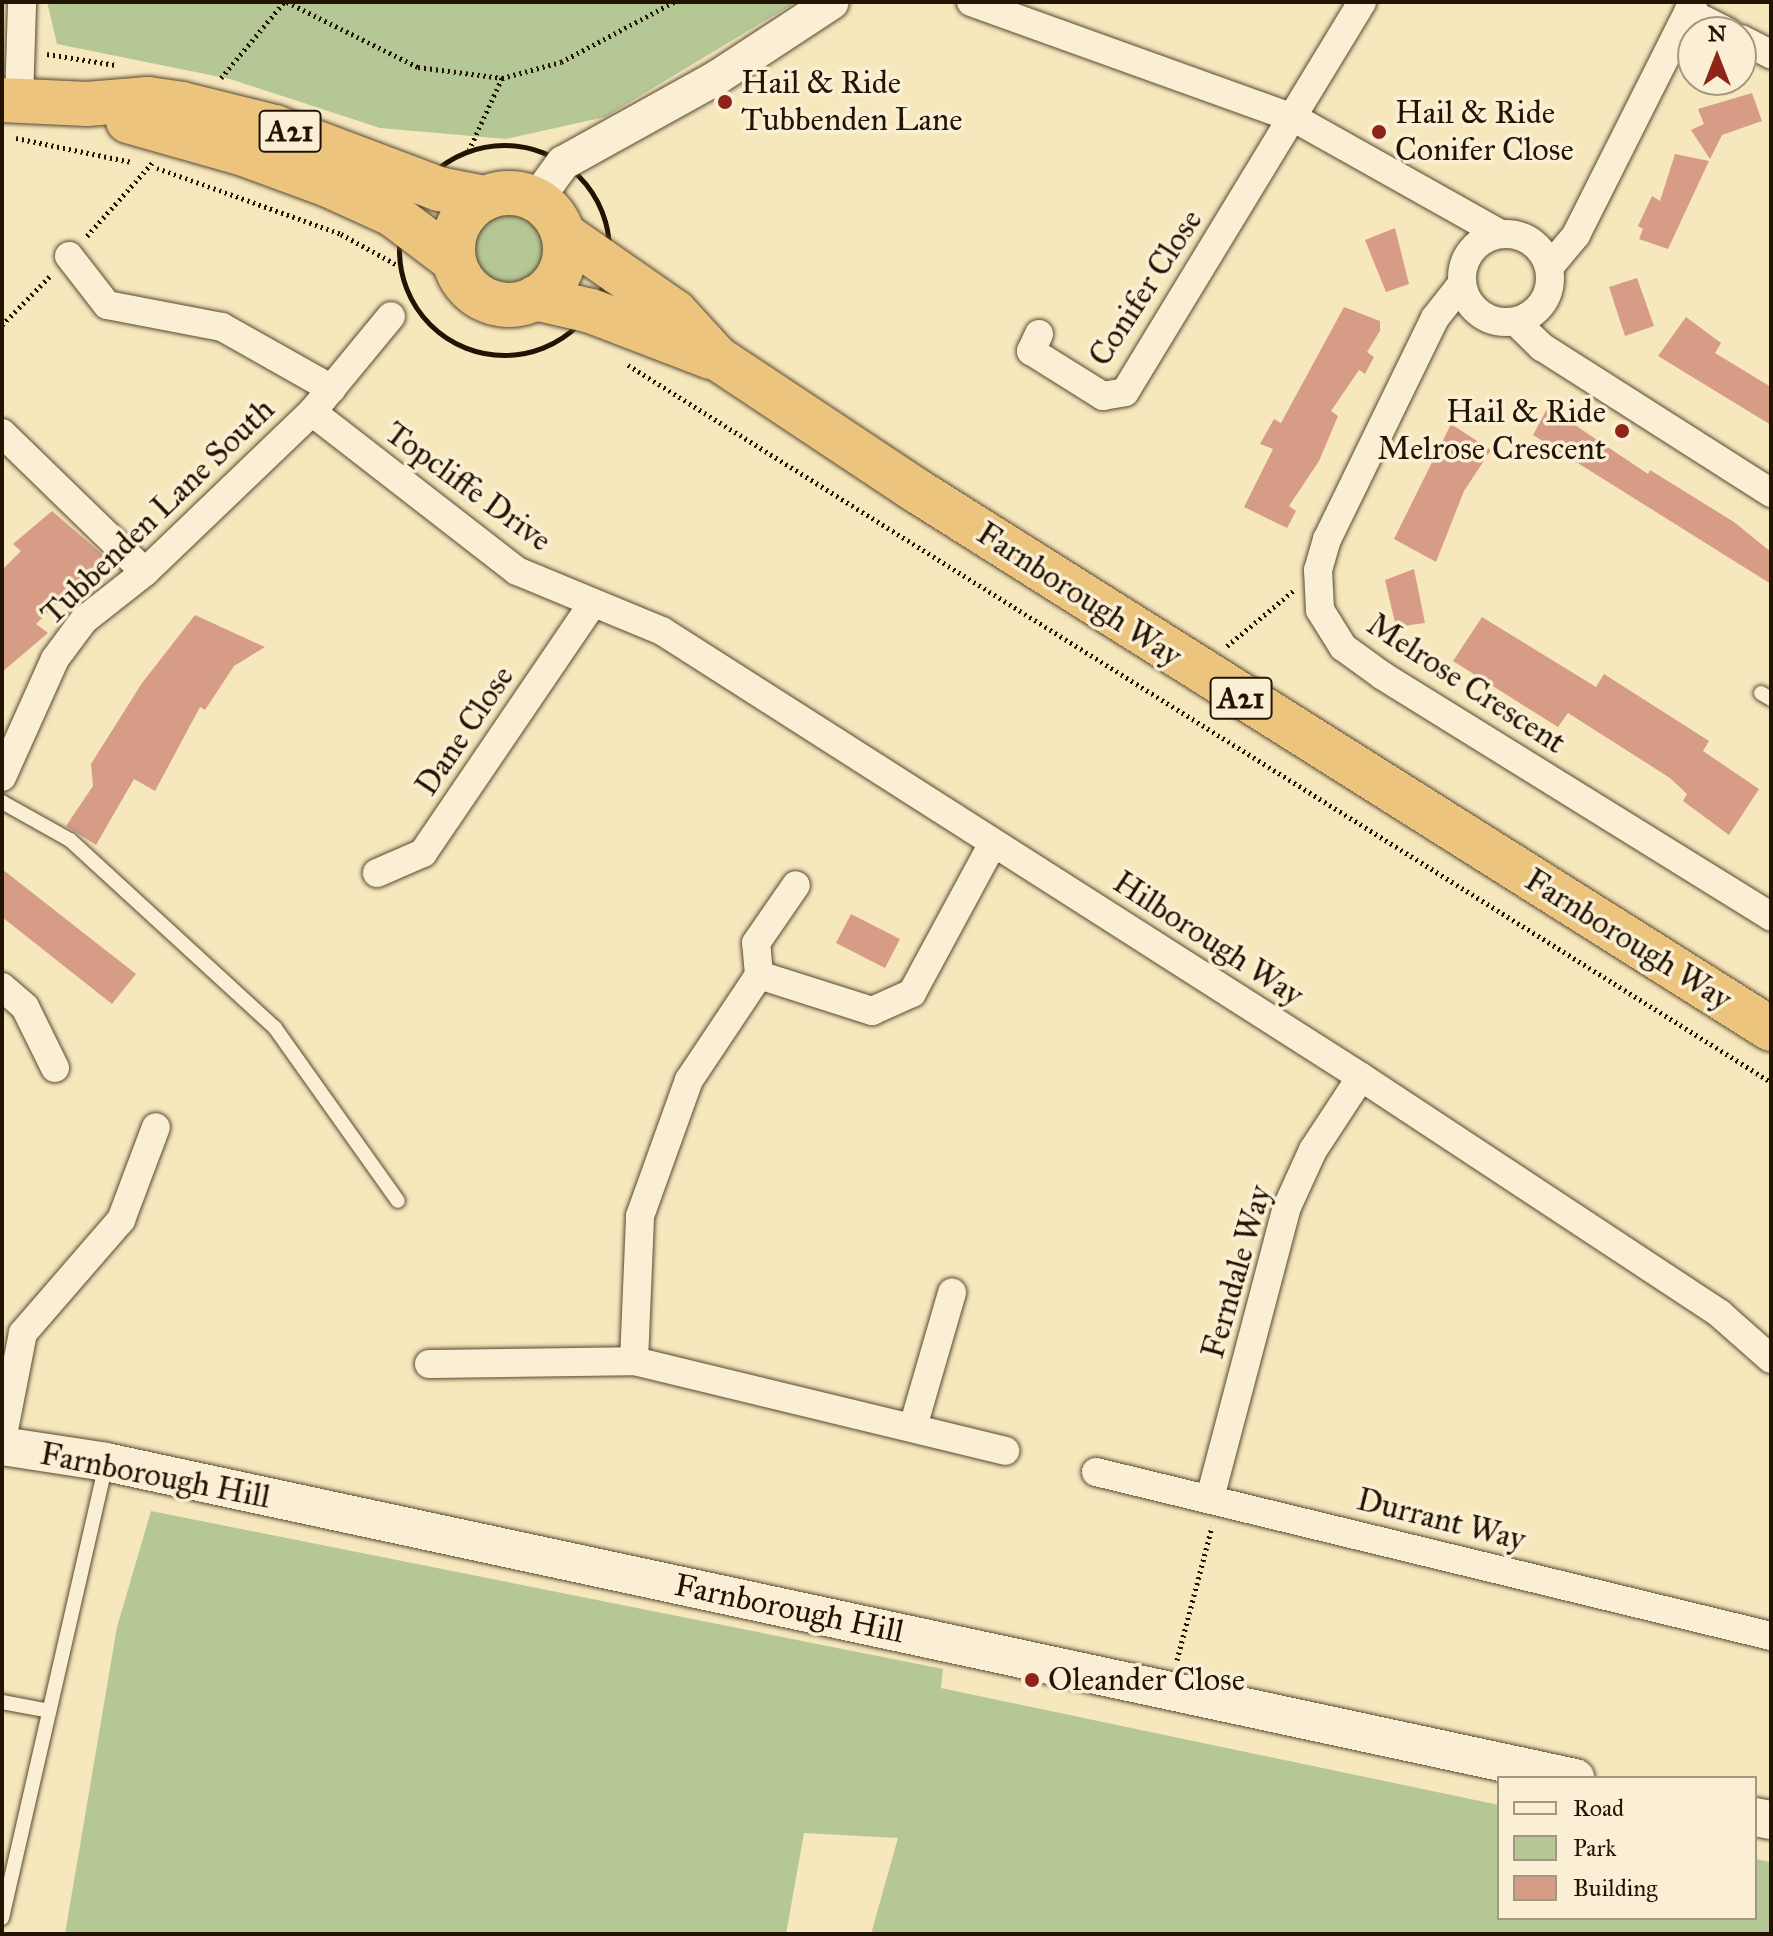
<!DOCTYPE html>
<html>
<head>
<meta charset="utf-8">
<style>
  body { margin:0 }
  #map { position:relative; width:1773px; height:1936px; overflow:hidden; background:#f7e7bd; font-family:"IM FELL Great Primer",serif }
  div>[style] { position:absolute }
  .green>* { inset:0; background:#b6c796 }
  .round { border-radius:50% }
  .building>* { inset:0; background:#d79c85 }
  .path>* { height:5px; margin-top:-2.5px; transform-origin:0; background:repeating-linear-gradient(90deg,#221403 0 2px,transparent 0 6px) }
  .path>.ring { margin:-2.5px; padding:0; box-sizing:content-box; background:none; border:5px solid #221403; border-radius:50% }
  .roads { filter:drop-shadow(0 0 2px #574932) drop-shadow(0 0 2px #574932) }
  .service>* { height:14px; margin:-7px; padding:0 7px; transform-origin:7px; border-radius:7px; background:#faefd4 }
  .minor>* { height:28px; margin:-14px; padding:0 14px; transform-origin:14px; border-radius:14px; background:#faefd4 }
  .minor>.ring { margin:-14px; padding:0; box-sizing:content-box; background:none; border:28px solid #faefd4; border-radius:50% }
  .tertiary>* { height:34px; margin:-17px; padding:0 17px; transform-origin:17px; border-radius:17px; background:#faefd4 }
  .secondary>* { height:38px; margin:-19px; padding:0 19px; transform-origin:19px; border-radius:19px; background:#faefd4 }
  .trunk>* { height:44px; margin:-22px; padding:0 22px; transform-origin:22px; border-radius:22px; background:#ecc47e }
  .trunk>.ring { margin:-22px; padding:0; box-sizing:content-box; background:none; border:44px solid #ecc47e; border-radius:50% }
  .dots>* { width:22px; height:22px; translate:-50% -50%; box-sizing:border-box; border:4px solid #faefd4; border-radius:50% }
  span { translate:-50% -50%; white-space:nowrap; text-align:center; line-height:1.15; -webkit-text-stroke:7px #faefd4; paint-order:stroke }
  .shield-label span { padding:2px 6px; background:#faefd4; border:2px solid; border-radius:6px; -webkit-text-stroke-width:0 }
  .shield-label { font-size:30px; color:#221403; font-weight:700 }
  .poi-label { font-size:32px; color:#221403 }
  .left { translate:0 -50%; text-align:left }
  .right { translate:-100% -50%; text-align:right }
  .street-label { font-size:32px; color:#221403 }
  .frame { position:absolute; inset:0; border:4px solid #221403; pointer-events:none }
  .legend { position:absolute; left:1497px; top:1776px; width:260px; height:144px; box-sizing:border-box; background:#faefd4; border:2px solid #a49780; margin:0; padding:10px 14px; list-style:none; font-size:24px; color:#221403 }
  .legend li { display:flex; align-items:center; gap:16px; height:40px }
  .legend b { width:40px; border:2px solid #a49780 }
  .north { position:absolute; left:1677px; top:16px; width:80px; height:80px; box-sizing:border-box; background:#faefd4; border:2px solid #a49780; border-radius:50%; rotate:0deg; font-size:22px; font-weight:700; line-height:32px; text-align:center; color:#221403 }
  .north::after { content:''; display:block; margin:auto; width:28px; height:36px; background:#8f2418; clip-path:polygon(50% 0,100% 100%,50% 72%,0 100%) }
</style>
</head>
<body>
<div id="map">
  <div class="green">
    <div style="clip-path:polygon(47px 2px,796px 2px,605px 117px,506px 139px,380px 128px,230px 79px,57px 44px)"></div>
    <div class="round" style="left:470px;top:209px;width:78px;height:78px"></div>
    <div style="clip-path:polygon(151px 1511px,943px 1669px,941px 1688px,1499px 1805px,1499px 1918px,1755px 1918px,1755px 1859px,1771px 1862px,1771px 1934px,871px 1934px,898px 1838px,804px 1833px,786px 1934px,65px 1934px,117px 1627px)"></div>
  </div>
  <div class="building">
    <div style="clip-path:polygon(1752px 93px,1762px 121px,1722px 135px,1710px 159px,1691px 130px,1704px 124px,1698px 109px)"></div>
    <div style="clip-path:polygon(1675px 154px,1709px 161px,1668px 249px,1639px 239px,1643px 229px,1638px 226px,1652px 196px,1660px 201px)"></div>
    <div style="clip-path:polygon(1395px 228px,1409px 284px,1386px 292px,1365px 240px)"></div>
    <div style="clip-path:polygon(1637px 278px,1654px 326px,1625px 336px,1609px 287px)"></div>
    <div style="clip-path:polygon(1344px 307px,1380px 321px,1380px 331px,1367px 352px,1374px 357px,1365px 374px,1359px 370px,1331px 411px,1338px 416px,1319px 461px,1289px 506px,1296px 511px,1287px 528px,1244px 507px,1273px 449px,1260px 444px,1274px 419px,1281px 423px)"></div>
    <div style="clip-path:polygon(1686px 317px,1721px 343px,1715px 353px,1771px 387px,1771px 425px,1658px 356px)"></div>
    <div style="clip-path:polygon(1548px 407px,1648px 474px,1650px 470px,1734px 522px,1771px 552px,1771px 584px,1533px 435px)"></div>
    <div style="clip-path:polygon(1451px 424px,1491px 450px,1464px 491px,1436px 562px,1394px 539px)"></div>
    <div style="clip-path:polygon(52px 511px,110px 561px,67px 593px,36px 624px,48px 633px,2px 672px,2px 570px,21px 551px,13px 544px)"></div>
    <div style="clip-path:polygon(1414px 569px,1425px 623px,1396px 627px,1385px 580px)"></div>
    <div style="clip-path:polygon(195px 615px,265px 647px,234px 666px,205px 710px,200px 707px,155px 791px,134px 779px,96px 845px,66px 826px,93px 786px,91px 764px,142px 683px)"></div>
    <div style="clip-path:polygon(1482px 617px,1596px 687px,1604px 674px,1709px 741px,1703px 751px,1759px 789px,1729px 835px,1683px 801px,1687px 794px,1670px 778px,1568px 713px,1558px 727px,1453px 661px)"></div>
    <div style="clip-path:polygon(2px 869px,136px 974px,112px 1004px,2px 917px)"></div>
    <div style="clip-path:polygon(851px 914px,900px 939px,885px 968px,836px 943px)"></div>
  </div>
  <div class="path">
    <div style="left:287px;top:2px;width:146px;rotate:26.4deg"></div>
    <div style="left:418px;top:67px;width:85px;rotate:7.5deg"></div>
    <div style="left:502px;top:78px;width:79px;rotate:114.6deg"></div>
    <div style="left:47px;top:54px;width:70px;rotate:9.1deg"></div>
    <div style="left:221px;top:78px;width:99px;rotate:-50.3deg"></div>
    <div style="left:502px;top:78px;width:61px;rotate:-15.2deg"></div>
    <div style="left:561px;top:62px;width:128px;rotate:-28deg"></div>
    <div style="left:16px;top:138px;width:118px;rotate:11.7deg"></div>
    <div class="ring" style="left:399px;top:145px;width:205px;height:205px"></div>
    <div style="left:157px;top:168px;width:195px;rotate:19.7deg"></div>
    <div style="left:341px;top:234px;width:66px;rotate:28.9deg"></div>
    <div style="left:87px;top:236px;width:98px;rotate:-48.3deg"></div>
    <div style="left:2px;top:325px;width:69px;rotate:-45.6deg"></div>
    <div style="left:628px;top:365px;width:1349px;rotate:32.1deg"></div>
    <div style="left:1227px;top:646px;width:86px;rotate:-39.8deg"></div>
    <div style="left:1177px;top:1660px;width:138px;rotate:-75.3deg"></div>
  </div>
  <div class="roads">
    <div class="service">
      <div style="left:1761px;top:693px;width:12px;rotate:31deg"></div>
      <div style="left:2px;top:802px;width:78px;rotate:29.2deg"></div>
      <div style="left:70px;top:840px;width:278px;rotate:42.5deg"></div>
      <div style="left:275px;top:1028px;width:212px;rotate:54.6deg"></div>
      <div style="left:2px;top:1702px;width:48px;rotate:10.8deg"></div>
      <div style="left:2px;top:1918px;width:467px;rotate:-77.1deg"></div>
    </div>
    <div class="minor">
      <div style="left:971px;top:2px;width:343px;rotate:19.8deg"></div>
      <div style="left:1294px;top:118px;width:235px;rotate:29.3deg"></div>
      <div style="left:1688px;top:12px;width:45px;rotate:26.6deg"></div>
      <div style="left:1741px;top:39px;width:34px;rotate:27deg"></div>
      <div style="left:19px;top:100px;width:98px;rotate:-88.2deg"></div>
      <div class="ring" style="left:1462px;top:234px;width:60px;height:60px"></div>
      <div style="left:69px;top:256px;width:62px;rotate:52.2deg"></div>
      <div style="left:107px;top:305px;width:117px;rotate:10.8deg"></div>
      <div style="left:222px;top:327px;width:126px;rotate:29.4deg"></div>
      <div style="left:1551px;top:265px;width:39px;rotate:-50deg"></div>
      <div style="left:1576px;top:235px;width:261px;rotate:-63.3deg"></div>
      <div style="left:1461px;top:285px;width:42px;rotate:128.2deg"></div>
      <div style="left:1435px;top:318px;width:246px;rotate:116deg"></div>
      <div style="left:1327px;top:539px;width:32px;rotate:106deg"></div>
      <div style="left:1318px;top:570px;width:40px;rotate:87.1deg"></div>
      <div style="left:1320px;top:610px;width:44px;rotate:58.1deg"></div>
      <div style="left:1343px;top:647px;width:49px;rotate:35.9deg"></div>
      <div style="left:1383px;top:676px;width:457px;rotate:31.8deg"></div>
      <div style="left:1517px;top:323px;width:35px;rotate:44deg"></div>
      <div style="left:1542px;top:347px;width:272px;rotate:32.5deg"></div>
      <div style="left:1039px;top:334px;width:19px;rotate:115deg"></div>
      <div style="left:1031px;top:351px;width:85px;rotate:32deg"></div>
      <div style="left:1103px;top:396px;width:22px;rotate:-10deg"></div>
      <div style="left:1125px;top:392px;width:456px;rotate:-58.7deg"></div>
      <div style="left:312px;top:412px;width:259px;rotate:37.8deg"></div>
      <div style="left:517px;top:571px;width:157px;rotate:22.5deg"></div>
      <div style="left:662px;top:631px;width:829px;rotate:32.54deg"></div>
      <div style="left:1361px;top:1077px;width:430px;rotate:33.4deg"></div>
      <div style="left:1720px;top:1314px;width:68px;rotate:41.4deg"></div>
      <div style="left:2px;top:433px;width:199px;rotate:44.2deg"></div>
      <div style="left:2px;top:777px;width:129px;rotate:-65.8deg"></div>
      <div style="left:55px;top:659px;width:49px;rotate:-53.4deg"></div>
      <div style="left:84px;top:620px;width:78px;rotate:-38.2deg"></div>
      <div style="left:145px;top:572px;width:231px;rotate:-43.8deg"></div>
      <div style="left:312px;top:412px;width:124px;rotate:-50.5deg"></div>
      <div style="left:377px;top:873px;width:50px;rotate:-23.5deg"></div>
      <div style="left:423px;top:853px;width:299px;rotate:-55.8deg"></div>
      <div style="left:759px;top:975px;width:32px;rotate:-95deg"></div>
      <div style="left:756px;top:943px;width:70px;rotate:-55.4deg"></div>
      <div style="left:2px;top:987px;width:30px;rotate:41deg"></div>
      <div style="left:25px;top:1007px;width:68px;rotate:63.8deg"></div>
      <div style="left:634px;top:1361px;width:145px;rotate:-87.6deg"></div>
      <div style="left:640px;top:1216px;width:145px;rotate:-70.2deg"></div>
      <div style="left:689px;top:1080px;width:126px;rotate:-56.3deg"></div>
      <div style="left:759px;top:975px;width:119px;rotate:17.7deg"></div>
      <div style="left:872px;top:1011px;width:44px;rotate:-24.2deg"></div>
      <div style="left:912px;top:993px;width:170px;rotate:-61.6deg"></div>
      <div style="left:429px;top:1364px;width:205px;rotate:-0.8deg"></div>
      <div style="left:634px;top:1361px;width:382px;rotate:13.6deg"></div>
      <div style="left:913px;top:1427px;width:140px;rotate:-73.8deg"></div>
      <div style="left:2px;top:1440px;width:109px;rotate:-78.9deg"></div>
      <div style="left:23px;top:1333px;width:150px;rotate:-49.1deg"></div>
      <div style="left:121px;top:1220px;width:99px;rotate:-69.4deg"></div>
      <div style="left:1096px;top:1472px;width:695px;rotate:13.66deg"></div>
      <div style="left:1210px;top:1498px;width:301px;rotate:-75.2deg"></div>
      <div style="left:1287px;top:1207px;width:63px;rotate:-65.5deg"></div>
      <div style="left:1313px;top:1150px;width:87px;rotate:-56.7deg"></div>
    </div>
    <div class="tertiary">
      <div style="left:536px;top:200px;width:46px;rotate:-53.9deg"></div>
      <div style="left:563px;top:163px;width:177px;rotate:-29deg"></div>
      <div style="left:718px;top:77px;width:136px;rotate:-33.3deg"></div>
    </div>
    <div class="secondary">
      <div style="left:2px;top:1446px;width:105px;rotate:8.7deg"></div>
      <div style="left:106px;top:1462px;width:1503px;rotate:12.14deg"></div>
      <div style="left:1755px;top:1817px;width:16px;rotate:11deg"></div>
    </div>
    <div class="trunk">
      <div style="left:2px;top:100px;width:85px;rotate:2.7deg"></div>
      <div style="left:87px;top:104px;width:61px;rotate:-4.7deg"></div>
      <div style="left:148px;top:99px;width:34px;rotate:8deg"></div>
      <div style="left:182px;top:104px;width:96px;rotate:13.9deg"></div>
      <div style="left:275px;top:127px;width:175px;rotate:20.7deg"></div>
      <div style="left:439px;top:189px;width:47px;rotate:11.1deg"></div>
      <div style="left:128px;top:121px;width:121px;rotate:15.9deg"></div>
      <div style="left:244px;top:154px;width:90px;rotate:20.3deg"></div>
      <div style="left:328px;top:185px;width:70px;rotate:24.4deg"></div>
      <div style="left:392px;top:214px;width:76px;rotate:37deg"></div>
      <div class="ring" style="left:453px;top:193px;width:68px;height:68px"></div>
      <div style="left:563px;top:234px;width:136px;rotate:34.9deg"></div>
      <div style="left:675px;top:312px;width:62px;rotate:47.6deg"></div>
      <div style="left:717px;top:358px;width:237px;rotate:33.6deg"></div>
      <div style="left:914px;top:489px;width:1013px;rotate:32.22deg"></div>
      <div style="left:535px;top:298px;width:57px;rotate:13.1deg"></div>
      <div style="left:591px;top:311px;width:129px;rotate:21deg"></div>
    </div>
  </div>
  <div class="dots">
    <div style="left:725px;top:102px;background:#8f2418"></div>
    <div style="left:1379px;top:132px;background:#8f2418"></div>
    <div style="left:1622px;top:431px;background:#8f2418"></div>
    <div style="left:1032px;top:1680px;background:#8f2418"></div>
  </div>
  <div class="shield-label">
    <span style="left:290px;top:131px">A21</span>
    <span style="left:1241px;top:698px">A21</span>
  </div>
  <div class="poi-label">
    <span class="left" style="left:741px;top:102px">Hail &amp; Ride<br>Tubbenden Lane</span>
    <span class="left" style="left:1395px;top:132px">Hail &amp; Ride<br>Conifer Close</span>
    <span class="right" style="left:1606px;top:431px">Hail &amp; Ride<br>Melrose Crescent</span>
    <span class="left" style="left:1048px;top:1680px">Oleander Close</span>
  </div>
  <div class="street-label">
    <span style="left:1146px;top:288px;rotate:-57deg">Conifer Close</span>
    <span style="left:468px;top:487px;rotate:36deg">Topcliffe Drive</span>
    <span style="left:158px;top:512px;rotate:-44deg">Tubbenden Lane South</span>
    <span style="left:1079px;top:595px;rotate:33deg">Farnborough Way</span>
    <span style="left:1466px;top:684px;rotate:33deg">Melrose Crescent</span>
    <span style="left:465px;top:731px;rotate:-56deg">Dane Close</span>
    <span style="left:1208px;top:939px;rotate:33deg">Hilborough Way</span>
    <span style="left:1628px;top:940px;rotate:32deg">Farnborough Way</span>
    <span style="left:1237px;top:1272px;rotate:-74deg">Ferndale Way</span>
    <span style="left:155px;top:1476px;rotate:11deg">Farnborough Hill</span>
    <span style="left:1441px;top:1520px;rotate:14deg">Durrant Way</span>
    <span style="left:789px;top:1609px;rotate:12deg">Farnborough Hill</span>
  </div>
  <div class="frame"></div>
  <ul class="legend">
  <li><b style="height:10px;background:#faefd4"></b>Road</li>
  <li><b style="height:22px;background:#b6c796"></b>Park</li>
  <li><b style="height:22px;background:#d79c85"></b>Building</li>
  </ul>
  <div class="north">N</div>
</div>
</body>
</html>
